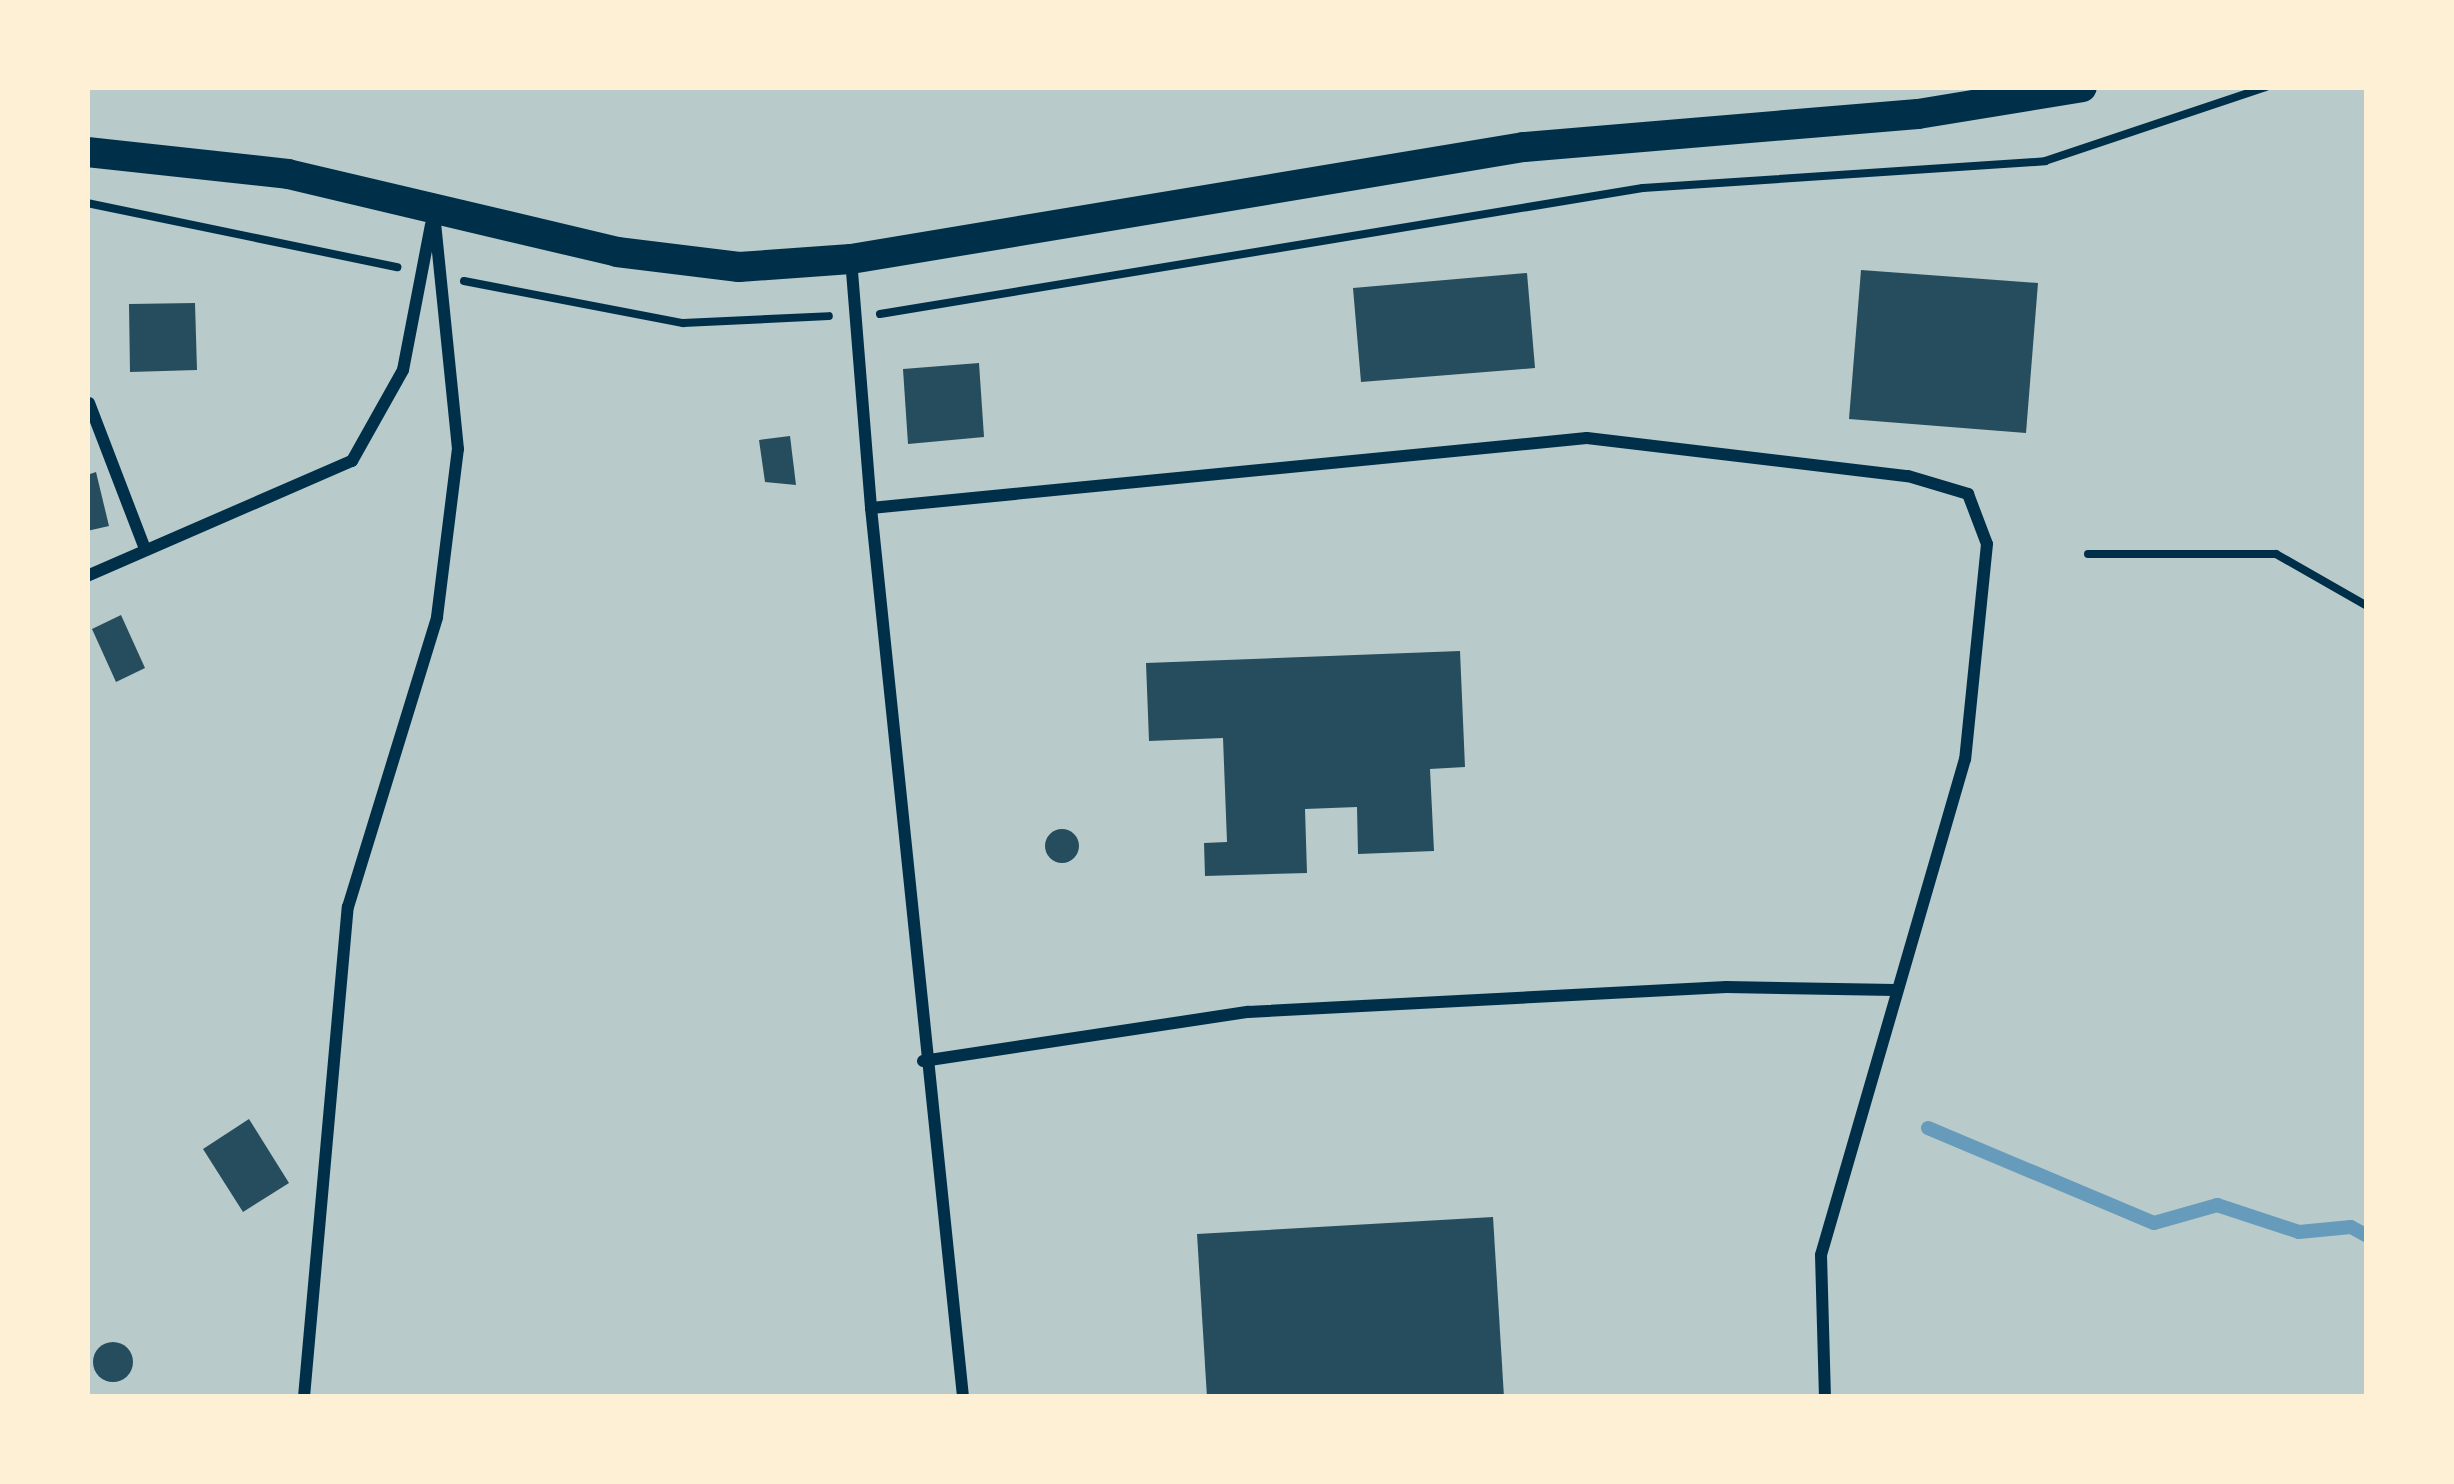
<!DOCTYPE html>
<html>
<head>
<meta charset="utf-8">
<style>
  body { margin:0 }
  #map { position:relative; width:2454px; height:1484px; overflow:hidden; background:#fdf0d5; font-family:"DM Sans",sans-serif }
  div>[style] { position:absolute }
  .green>* { inset:0; background:#b9caca }
  .stream>* { height:14px; margin:-7px; padding:0 7px; transform-origin:7px; border-radius:7px; background:#669bbc }
  .building>* { inset:0; background:#264d5e }
  .round { border-radius:50% }
  .path>* { height:8px; margin:-4px; padding:0 4px; transform-origin:4px; border-radius:4px; background:#003049 }
  .minor>* { height:12px; margin:-6px; padding:0 6px; transform-origin:6px; border-radius:6px; background:#003049 }
  .primary>* { height:30px; margin:-15px; padding:0 15px; transform-origin:15px; border-radius:15px; background:#003049 }
  span { translate:-50% -50%; white-space:nowrap; text-align:center; line-height:1.15; -webkit-text-stroke:9px #fdf0d5; paint-order:stroke }
  .frame { position:absolute; inset:0; border:90px solid #fdf0d5; pointer-events:none }
</style>
</head>
<body>
<div id="map">
  <div class="green">
    <div style="clip-path:polygon(87px 87px,2367px 87px,2367px 1397px,87px 1397px)"></div>
  </div>
  <div class="stream">
    <div style="left:1928px;top:1128px;width:245px;rotate:22.8deg"></div>
    <div style="left:2154px;top:1223px;width:66px;rotate:-15.9deg"></div>
    <div style="left:2217px;top:1205px;width:86px;rotate:18.2deg"></div>
    <div style="left:2299px;top:1232px;width:52px;rotate:-5.5deg"></div>
    <div style="left:2351px;top:1227px;width:18px;rotate:29deg"></div>
  </div>
  <div class="building">
    <div style="clip-path:polygon(1861px 270px,2038px 283px,2026px 433px,1849px 419px)"></div>
    <div style="clip-path:polygon(1527px 273px,1535px 368px,1361px 382px,1353px 288px)"></div>
    <div style="clip-path:polygon(195px 303px,197px 370px,130px 372px,129px 304px)"></div>
    <div style="clip-path:polygon(979px 363px,984px 437px,908px 444px,903px 369px)"></div>
    <div style="clip-path:polygon(790px 436px,796px 485px,765px 482px,759px 440px)"></div>
    <div style="clip-path:polygon(96px 472px,109px 526px,87px 531px,87px 475px)"></div>
    <div style="clip-path:polygon(121px 615px,145px 668px,116px 682px,92px 629px)"></div>
    <div style="clip-path:polygon(1460px 651px,1465px 767px,1430px 769px,1434px 851px,1358px 854px,1357px 807px,1305px 809px,1307px 873px,1205px 876px,1204px 843px,1227px 842px,1223px 738px,1149px 741px,1146px 663px)"></div>
    <div class="round" style="left:1045px;top:829px;width:34px;height:34px"></div>
    <div style="clip-path:polygon(249px 1119px,289px 1183px,243px 1212px,203px 1149px)"></div>
    <div style="clip-path:polygon(1493px 1217px,1504px 1397px,1207px 1397px,1197px 1234px)"></div>
    <div class="round" style="left:93px;top:1342px;width:40px;height:40px"></div>
  </div>
  <div class="path">
    <div style="left:87px;top:203px;width:317px;rotate:11.7deg"></div>
    <div style="left:464px;top:281px;width:223px;rotate:10.9deg"></div>
    <div style="left:683px;top:323px;width:146px;rotate:-2.7deg"></div>
    <div style="left:880px;top:314px;width:773px;rotate:-9.38deg"></div>
    <div style="left:1643px;top:188px;width:403px;rotate:-3.8deg"></div>
    <div style="left:2045px;top:161px;width:233px;rotate:-18.5deg"></div>
    <div style="left:2088px;top:554px;width:188px"></div>
    <div style="left:2276px;top:554px;width:105px;rotate:29.7deg"></div>
  </div>
  <div class="minor">
    <div style="left:851px;top:259px;width:250px;rotate:85.4deg"></div>
    <div style="left:871px;top:508px;width:719px;rotate:-5.58deg"></div>
    <div style="left:1587px;top:438px;width:323px;rotate:6.8deg"></div>
    <div style="left:1908px;top:476px;width:63px;rotate:16.7deg"></div>
    <div style="left:1968px;top:494px;width:53px;rotate:69.2deg"></div>
    <div style="left:1987px;top:544px;width:216px;rotate:95.8deg"></div>
    <div style="left:1965px;top:759px;width:516px;rotate:106.19deg"></div>
    <div style="left:1821px;top:1255px;width:142px;rotate:88.4deg"></div>
    <div style="left:89px;top:403px;width:156px;rotate:69deg"></div>
    <div style="left:871px;top:508px;width:894px;rotate:84.09deg"></div>
    <div style="left:87px;top:576px;width:289px;rotate:-23.5deg"></div>
    <div style="left:352px;top:461px;width:104px;rotate:-60.7deg"></div>
    <div style="left:403px;top:370px;width:148px;rotate:-79.1deg"></div>
    <div style="left:923px;top:1061px;width:329px;rotate:-8.6deg"></div>
    <div style="left:1248px;top:1012px;width:479px;rotate:-3deg"></div>
    <div style="left:1726px;top:987px;width:169px;rotate:1deg"></div>
    <div style="left:304px;top:1397px;width:492px;rotate:-84.9deg"></div>
    <div style="left:348px;top:907px;width:303px;rotate:-72.9deg"></div>
    <div style="left:437px;top:617px;width:169px;rotate:-82.9deg"></div>
    <div style="left:458px;top:449px;width:237px;rotate:-95.8deg"></div>
  </div>
  <div class="primary">
    <div style="left:87px;top:152px;width:202px;rotate:6.2deg"></div>
    <div style="left:288px;top:174px;width:338px;rotate:13.3deg"></div>
    <div style="left:617px;top:252px;width:123px;rotate:7deg"></div>
    <div style="left:739px;top:267px;width:112px;rotate:-4.1deg"></div>
    <div style="left:851px;top:259px;width:682px;rotate:-9.45deg"></div>
    <div style="left:1524px;top:147px;width:395px;rotate:-4.8deg"></div>
    <div style="left:1918px;top:114px;width:166px;rotate:-9.3deg"></div>
  </div>
  <div class="frame"></div>
</div>
</body>
</html>
